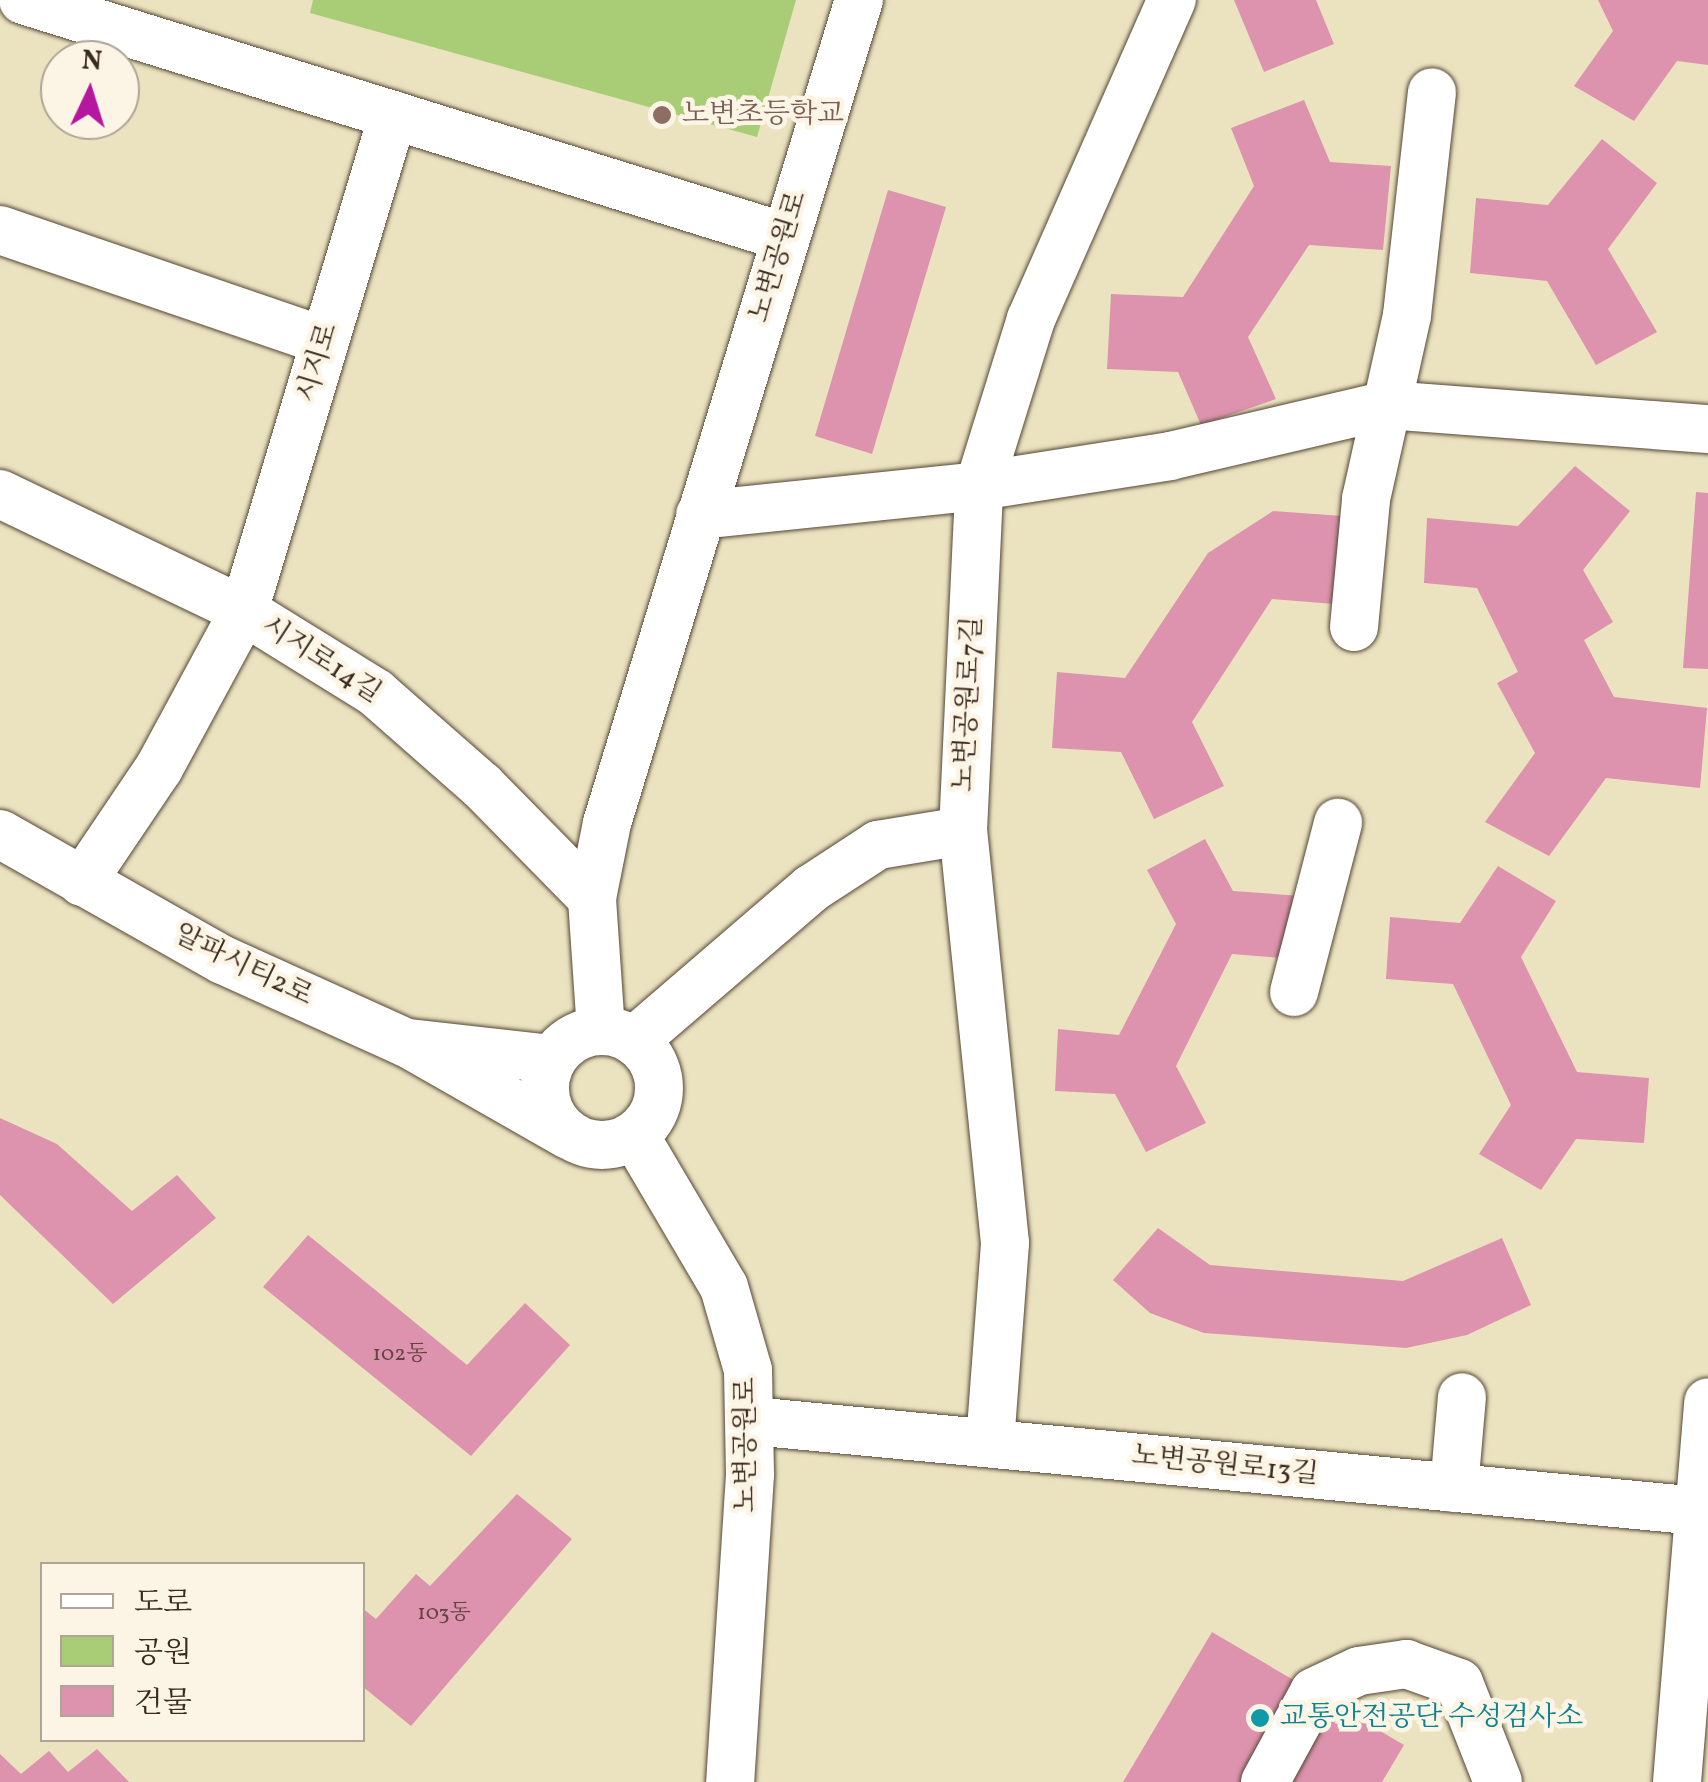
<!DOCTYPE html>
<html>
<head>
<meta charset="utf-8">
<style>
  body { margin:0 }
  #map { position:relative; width:1708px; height:1782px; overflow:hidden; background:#ebe3c0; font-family:Vollkorn,"Noto Serif KR",serif }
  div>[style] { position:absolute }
  .green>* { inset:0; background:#a9cd77 }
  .building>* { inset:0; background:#dd93ae }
  .roads { filter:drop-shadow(0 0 2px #554636) drop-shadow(0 0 2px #554636) }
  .minor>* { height:48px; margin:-24px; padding:0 24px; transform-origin:24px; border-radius:24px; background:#fff }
  .minor>.ring { margin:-24px; padding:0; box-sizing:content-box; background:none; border:48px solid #fff; border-radius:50% }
  .dots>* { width:28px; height:28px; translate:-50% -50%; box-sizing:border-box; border:5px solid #fcf5e5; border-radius:50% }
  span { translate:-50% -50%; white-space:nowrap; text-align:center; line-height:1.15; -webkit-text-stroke:9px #fcf5e5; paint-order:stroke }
  .number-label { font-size:22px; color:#644442 }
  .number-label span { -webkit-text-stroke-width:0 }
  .education-label { font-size:28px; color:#785e54 }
  .left { translate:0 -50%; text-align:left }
  .street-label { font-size:28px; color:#3b2a1e }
  .culture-label { font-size:28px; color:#0d838f }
  .legend { position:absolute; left:40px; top:1562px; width:325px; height:180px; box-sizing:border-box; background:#fcf5e5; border:2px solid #afa495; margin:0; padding:12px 18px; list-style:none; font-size:30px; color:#3b2a1e }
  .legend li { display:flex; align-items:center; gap:20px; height:50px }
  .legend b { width:50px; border:2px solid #afa495 }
  .north { position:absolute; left:40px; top:40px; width:100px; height:100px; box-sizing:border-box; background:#fcf5e5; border:2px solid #afa495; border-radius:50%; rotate:4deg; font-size:28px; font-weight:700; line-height:40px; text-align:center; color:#3b2a1e }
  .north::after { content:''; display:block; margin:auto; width:35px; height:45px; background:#b5179e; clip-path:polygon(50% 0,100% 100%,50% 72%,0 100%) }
</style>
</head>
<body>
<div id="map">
  <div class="green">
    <div style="clip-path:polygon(313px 0,796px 0,757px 137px,310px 13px)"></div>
  </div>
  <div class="building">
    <div style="clip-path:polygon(1234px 0,1316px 0,1334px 44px,1264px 72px)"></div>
    <div style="clip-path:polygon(1598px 0,1708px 0,1708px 65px,1677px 61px,1634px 121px,1574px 86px,1613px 31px)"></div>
    <div style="clip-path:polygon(1304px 100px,1330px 162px,1391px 166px,1383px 250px,1309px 245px,1248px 337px,1276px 399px,1201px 425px,1178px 372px,1107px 369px,1111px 294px,1183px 297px,1254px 186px,1231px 128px)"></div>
    <div style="clip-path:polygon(1602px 139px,1657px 183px,1608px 249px,1657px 332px,1596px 365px,1547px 281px,1470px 273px,1476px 198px,1548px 205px)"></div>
    <div style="clip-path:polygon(888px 190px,946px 207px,872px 454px,815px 436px)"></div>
    <div style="clip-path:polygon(1575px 466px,1630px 511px,1583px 570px,1613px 622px,1584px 640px,1614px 697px,1707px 708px,1700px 788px,1606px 778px,1549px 856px,1485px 822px,1535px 753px,1497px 683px,1518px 672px,1477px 588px,1424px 583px,1427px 518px,1518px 526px)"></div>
    <div style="clip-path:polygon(1696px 492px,1708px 493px,1708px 669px,1683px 668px)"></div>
    <div style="clip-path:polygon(1273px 511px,1342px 516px,1334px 604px,1272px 599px,1192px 722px,1224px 786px,1154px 819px,1121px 752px,1052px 748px,1057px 672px,1125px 678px,1208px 553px)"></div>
    <div style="clip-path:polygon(1205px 839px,1233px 891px,1301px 896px,1295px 959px,1232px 954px,1176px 1066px,1206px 1123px,1146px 1152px,1115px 1094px,1055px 1091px,1058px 1029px,1119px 1035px,1176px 924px,1147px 870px)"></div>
    <div style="clip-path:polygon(1498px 866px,1556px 901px,1521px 957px,1577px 1072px,1649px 1078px,1644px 1143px,1576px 1139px,1541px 1190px,1479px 1154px,1511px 1105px,1453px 984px,1386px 979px,1390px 917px,1460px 923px)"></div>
    <div style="clip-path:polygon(0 1118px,57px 1144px,132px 1211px,177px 1175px,216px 1218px,113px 1304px,0 1195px)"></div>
    <div style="clip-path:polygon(1158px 1228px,1210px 1265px,1403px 1281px,1502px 1238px,1531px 1305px,1467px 1335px,1406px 1348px,1204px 1333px,1150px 1313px,1113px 1280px)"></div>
    <div style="clip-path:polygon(308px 1235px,467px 1365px,525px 1303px,570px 1345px,471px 1456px,263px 1287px)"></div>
    <div style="clip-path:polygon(517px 1494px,572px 1539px,411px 1726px,362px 1686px,362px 1608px,376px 1619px,416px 1574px,430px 1586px)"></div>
    <div style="clip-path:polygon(1212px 1632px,1404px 1745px,1382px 1782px,1123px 1782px)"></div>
    <div style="clip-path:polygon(97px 1749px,129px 1782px,0 1782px,0 1754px,21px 1774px,49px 1751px,68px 1772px)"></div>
  </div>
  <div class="roads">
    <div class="minor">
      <div style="left:23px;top:0;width:798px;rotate:17.28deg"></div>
      <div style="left:0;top:230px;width:343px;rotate:18.9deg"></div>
      <div style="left:0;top:494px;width:271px;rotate:25.6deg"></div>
      <div style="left:244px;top:611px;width:155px;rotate:31.8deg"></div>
      <div style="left:376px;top:693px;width:141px;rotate:41.3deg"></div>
      <div style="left:482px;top:786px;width:157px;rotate:45.5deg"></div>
      <div style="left:700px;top:515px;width:281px;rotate:-5.9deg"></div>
      <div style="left:979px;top:486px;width:193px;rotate:-8.9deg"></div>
      <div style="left:1170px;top:456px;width:223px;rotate:-13.2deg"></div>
      <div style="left:1387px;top:405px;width:322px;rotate:4.3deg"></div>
      <div style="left:1354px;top:627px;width:129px;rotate:-84.6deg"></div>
      <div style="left:1366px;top:499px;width:189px;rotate:-77.4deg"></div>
      <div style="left:1407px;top:315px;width:224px;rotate:-83.6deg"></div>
      <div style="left:0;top:834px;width:256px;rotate:29.5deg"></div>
      <div style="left:223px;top:960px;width:202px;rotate:24.3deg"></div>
      <div style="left:82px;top:882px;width:138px;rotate:-56deg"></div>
      <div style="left:159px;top:768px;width:179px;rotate:-61.6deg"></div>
      <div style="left:244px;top:611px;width:518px;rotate:-73.28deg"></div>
      <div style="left:1294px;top:992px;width:175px;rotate:-75.4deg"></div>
      <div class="ring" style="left:545px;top:1031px;width:66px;height:66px"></div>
      <div style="left:601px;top:1031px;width:133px;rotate:-93.9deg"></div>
      <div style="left:592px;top:898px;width:76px;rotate:-78.7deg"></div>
      <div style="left:607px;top:823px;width:861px;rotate:-72.98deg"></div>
      <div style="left:634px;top:1041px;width:235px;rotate:-40.7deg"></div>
      <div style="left:812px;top:888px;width:79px;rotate:-33.1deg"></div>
      <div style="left:878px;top:845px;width:86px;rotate:-9.4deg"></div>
      <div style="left:552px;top:1059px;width:146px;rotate:-173.7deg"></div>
      <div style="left:407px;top:1043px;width:185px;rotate:29.7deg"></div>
      <div style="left:635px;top:1136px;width:175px;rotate:59.5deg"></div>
      <div style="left:724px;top:1287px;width:86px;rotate:73.9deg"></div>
      <div style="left:748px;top:1370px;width:105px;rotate:88.9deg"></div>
      <div style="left:750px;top:1475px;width:308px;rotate:93.7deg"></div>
      <div style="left:752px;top:1421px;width:950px;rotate:5.43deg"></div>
      <div style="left:990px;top:1443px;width:201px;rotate:-85.7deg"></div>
      <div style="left:1005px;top:1243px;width:414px;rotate:-95.8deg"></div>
      <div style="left:963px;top:831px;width:345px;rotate:-87.3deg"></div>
      <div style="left:979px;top:486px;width:175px;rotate:-72.7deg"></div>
      <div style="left:1031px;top:319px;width:349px;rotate:-66.2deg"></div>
      <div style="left:1454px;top:1488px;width:91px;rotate:-85deg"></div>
      <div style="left:1265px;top:1782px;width:102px;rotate:-61.4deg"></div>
      <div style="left:1314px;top:1692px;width:50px;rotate:-25deg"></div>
      <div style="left:1359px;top:1671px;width:48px;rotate:-8.5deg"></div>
      <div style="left:1406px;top:1664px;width:56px;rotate:19.7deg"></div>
      <div style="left:1459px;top:1683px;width:106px;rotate:68.5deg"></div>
      <div style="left:1677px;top:1782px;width:381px;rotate:-85.3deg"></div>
    </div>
  </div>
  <div class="dots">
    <div style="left:662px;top:115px;background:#8d6e63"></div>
    <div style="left:1260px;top:1718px;background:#0f9aa8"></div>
  </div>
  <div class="number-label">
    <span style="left:400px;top:1355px">102동</span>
    <span style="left:444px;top:1614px">103동</span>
  </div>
  <div class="education-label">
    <span class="left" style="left:682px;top:115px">노변초등학교</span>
  </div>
  <div class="street-label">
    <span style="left:779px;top:257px;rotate:-73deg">노변공원로</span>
    <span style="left:318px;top:363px;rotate:-73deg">시지로</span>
    <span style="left:321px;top:660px;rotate:33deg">시지로14길</span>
    <span style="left:969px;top:704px;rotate:-87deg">노변공원로7길</span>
    <span style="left:243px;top:966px;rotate:26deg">알파시티2로</span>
    <span style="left:747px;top:1445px;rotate:-90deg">노변공원로</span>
    <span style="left:1225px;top:1466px;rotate:6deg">노변공원로13길</span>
  </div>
  <div class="culture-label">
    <span class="left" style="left:1280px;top:1718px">교통안전공단 수성검사소</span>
  </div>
  <ul class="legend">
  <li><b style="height:12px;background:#fff"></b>도로</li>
  <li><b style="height:28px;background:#a9cd77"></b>공원</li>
  <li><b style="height:28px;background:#dd93ae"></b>건물</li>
  </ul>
  <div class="north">N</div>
</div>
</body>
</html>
